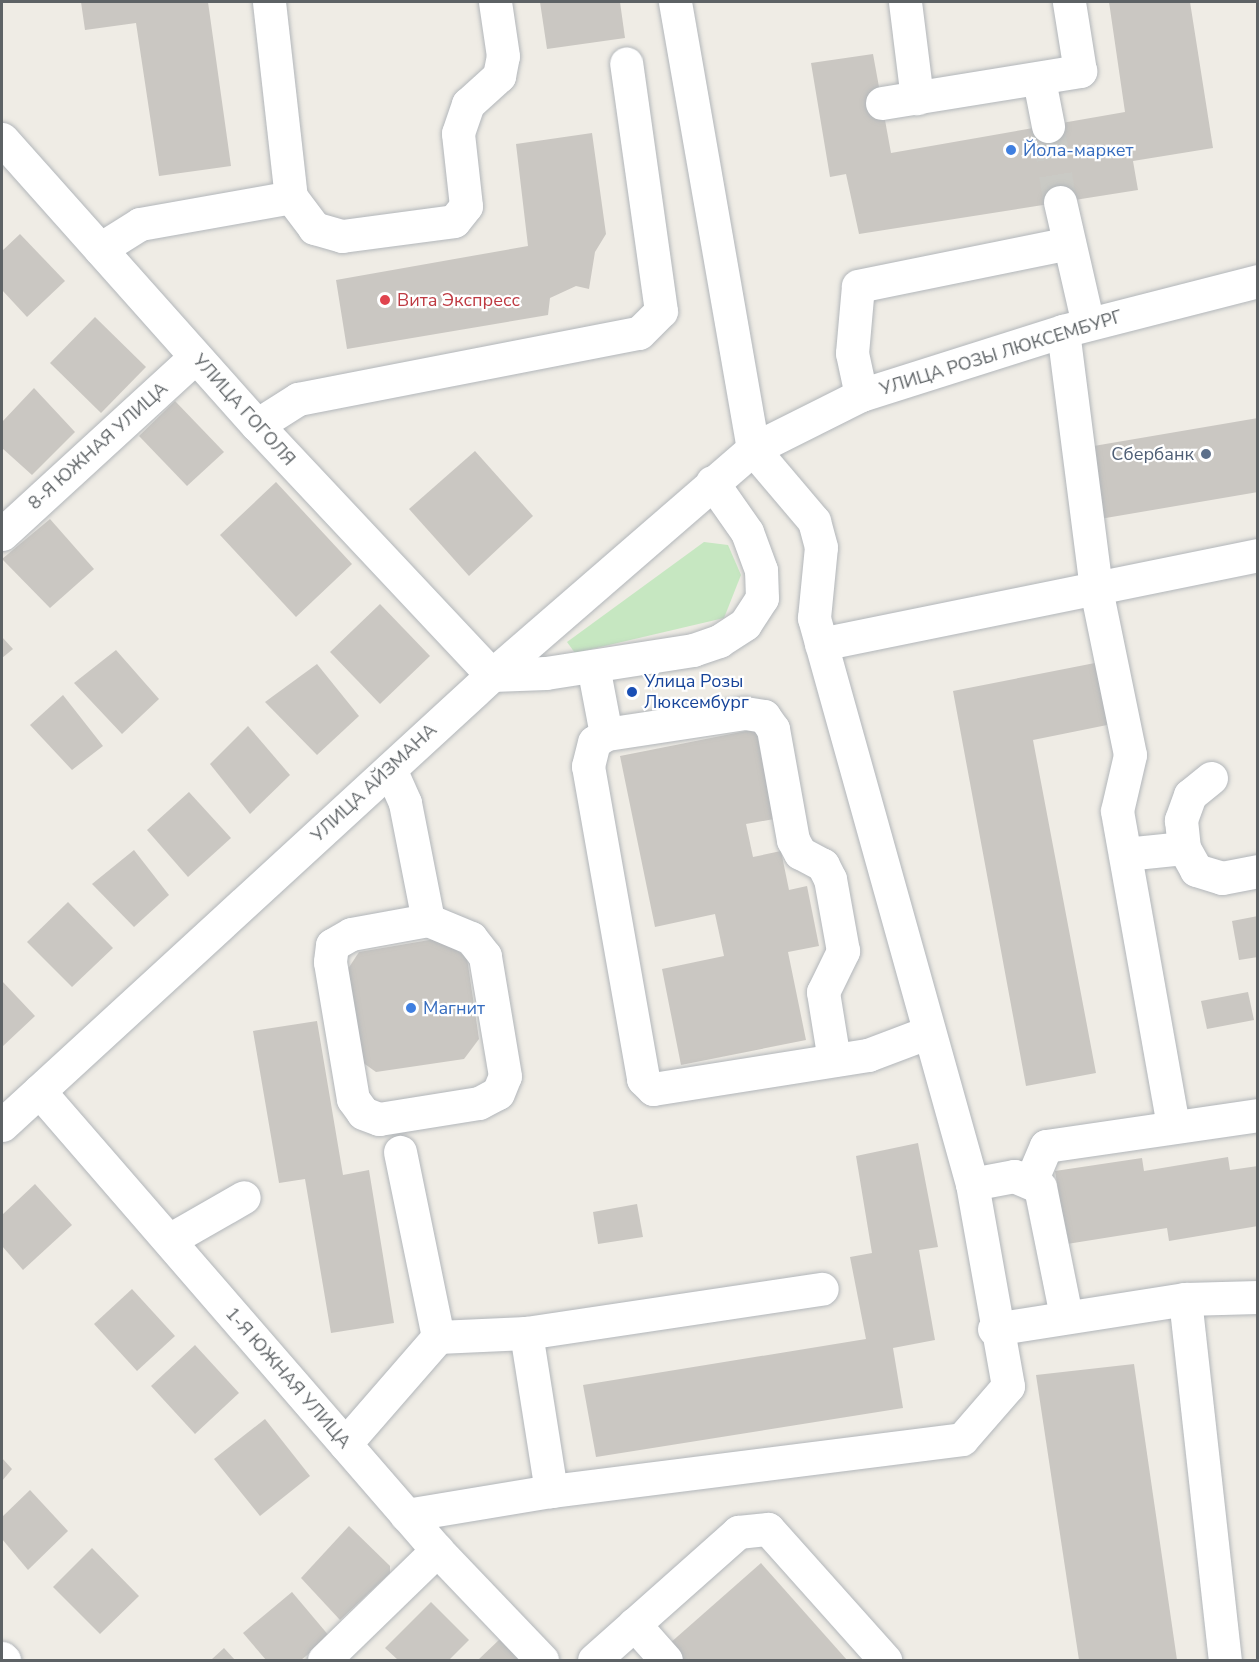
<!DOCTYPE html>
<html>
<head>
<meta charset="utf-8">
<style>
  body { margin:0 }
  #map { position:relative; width:1259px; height:1662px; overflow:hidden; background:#efece5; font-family:"Nunito Sans",sans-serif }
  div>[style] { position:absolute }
  .green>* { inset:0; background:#c6e7c1 }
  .building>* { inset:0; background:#cac7c2 }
  .minor-tunnel>* { height:33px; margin-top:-16.5px; transform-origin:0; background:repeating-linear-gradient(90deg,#cacac5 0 33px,transparent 0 49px) }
  .roads { filter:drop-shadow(0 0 2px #b2b6ba) drop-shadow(0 0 2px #b2b6ba) }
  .minor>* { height:33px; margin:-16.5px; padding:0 16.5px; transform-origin:16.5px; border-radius:16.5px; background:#fff }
  .dots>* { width:16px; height:16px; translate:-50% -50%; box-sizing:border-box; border:3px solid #fff; border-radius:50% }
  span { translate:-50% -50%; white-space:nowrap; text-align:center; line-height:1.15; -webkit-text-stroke:4.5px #fff; paint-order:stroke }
  .shop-label { font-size:18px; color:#366cbe }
  .left { translate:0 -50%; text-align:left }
  .health-label { font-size:18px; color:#be3a42 }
  .street-label { font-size:18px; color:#5d6265 }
  .service-label { font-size:18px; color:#4e5e75 }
  .right { translate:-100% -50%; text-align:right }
  .transit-label { font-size:18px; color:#164399 }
  .frame { position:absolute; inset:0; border:3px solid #5d6265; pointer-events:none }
</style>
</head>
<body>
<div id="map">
  <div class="green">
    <div style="clip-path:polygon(704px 542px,728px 545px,741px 575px,724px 618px,575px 653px,567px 642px)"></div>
  </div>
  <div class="building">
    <div style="clip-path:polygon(81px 2px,208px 2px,231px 166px,159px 176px,136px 23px,85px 30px)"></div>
    <div style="clip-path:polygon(540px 2px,620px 2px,625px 38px,547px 49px)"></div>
    <div style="clip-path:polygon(1109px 2px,1190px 2px,1213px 148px,1133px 161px,1138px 190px,859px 234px,846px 174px,830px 177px,811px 63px,873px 54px,891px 153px,1125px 112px)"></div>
    <div style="clip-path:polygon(592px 133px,606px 234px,595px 252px,589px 289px,576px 286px,550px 298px,548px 315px,347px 349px,336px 280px,528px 246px,516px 144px)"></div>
    <div style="clip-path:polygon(20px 234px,65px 281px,27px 317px,2px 290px,2px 251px)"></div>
    <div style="clip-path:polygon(95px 317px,146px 367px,101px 413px,50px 363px)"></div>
    <div style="clip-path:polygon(34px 388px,75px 432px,32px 475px,2px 448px,2px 422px)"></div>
    <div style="clip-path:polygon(175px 401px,224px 452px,187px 486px,139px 436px)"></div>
    <div style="clip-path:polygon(1258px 418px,1258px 492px,1094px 520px,1082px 448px)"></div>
    <div style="clip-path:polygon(475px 451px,533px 516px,469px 576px,409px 509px)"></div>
    <div style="clip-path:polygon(276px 482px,352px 564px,296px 617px,220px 535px)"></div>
    <div style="clip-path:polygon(50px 519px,94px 569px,50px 608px,2px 559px)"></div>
    <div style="clip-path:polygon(380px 604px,430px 656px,380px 704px,330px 652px)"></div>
    <div style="clip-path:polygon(2px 637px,13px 649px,2px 658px)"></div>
    <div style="clip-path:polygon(116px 650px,159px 699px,122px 734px,74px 683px)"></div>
    <div style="clip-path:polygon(1100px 662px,1112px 724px,1033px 740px,1096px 1073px,1026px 1086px,953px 691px)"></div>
    <div style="clip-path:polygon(317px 664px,359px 716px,317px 755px,265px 702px)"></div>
    <div style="clip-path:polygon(63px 695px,103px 746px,72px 770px,30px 725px)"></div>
    <div style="clip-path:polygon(248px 726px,290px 775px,250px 814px,210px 764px)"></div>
    <div style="clip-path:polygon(756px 729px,774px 819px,746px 824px,753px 857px,781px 851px,789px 890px,807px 886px,819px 946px,788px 952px,806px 1040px,681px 1065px,662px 969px,724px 956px,715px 914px,655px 927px,620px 756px)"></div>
    <div style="clip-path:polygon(189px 792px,231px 838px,188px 877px,147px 830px)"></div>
    <div style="clip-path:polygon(134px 850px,169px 895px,134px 927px,92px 884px)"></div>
    <div style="clip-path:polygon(68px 902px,113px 948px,72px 987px,27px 942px)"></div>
    <div style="clip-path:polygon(1258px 916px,1258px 957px,1239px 960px,1232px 921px)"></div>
    <div style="clip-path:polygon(441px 938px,467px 958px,479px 1039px,464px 1059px,376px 1072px,355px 1057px,342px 978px,359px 952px)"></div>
    <div style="clip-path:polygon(2px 981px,35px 1016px,2px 1047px)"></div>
    <div style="clip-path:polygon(1248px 992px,1254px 1020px,1207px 1029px,1201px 1001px)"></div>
    <div style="clip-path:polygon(317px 1021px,343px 1175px,369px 1170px,394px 1323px,331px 1333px,305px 1179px,279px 1183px,253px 1031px)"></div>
    <div style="clip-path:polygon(918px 1143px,938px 1247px,919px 1250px,935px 1340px,893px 1348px,903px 1408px,596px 1457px,583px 1385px,866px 1339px,850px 1257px,872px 1253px,856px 1156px)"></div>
    <div style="clip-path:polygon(1228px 1157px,1230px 1170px,1258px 1166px,1258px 1226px,1169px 1241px,1167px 1228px,1067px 1244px,1055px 1171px,1142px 1158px,1144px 1171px)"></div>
    <div style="clip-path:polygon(35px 1184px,72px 1225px,23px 1270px,2px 1246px,2px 1215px)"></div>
    <div style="clip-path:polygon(637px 1204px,643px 1237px,598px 1244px,593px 1212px)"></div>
    <div style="clip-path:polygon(132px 1289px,175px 1336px,137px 1371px,94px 1324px)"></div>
    <div style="clip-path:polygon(195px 1345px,239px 1393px,195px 1434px,151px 1386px)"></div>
    <div style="clip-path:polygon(1134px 1364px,1177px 1660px,1079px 1660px,1036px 1375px)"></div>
    <div style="clip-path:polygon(265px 1419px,310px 1476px,260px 1516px,214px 1459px)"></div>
    <div style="clip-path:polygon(2px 1458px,12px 1469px,2px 1481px)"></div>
    <div style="clip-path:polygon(30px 1490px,68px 1531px,28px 1570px,2px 1539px,2px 1517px)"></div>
    <div style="clip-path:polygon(349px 1526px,390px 1566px,390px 1573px,340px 1620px,301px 1578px)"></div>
    <div style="clip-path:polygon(92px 1548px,139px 1596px,100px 1634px,53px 1587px)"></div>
    <div style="clip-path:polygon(761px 1563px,847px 1660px,683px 1660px,669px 1644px)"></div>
    <div style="clip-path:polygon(292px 1592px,330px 1637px,301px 1660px,266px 1660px,243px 1633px)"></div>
    <div style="clip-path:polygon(431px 1602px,469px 1640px,449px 1660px,398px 1660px,385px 1648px)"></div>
    <div style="clip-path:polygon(501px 1638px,522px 1660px,478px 1660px)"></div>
    <div style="clip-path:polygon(224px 1648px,235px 1660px,211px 1660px)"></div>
  </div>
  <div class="minor-tunnel">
    <div style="left:1048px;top:126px;width:77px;rotate:81deg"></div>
  </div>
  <div class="roads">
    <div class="minor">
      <div style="left:269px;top:2px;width:196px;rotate:83.6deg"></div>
      <div style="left:905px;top:2px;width:97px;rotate:82.9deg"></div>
      <div style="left:1039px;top:80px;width:47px;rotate:78.9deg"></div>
      <div style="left:882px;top:103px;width:201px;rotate:-9.2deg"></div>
      <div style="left:1080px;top:71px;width:70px;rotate:-99.1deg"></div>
      <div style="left:2px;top:139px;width:383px;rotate:48.3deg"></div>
      <div style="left:257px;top:425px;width:343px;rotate:46.8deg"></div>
      <div style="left:1060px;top:202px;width:125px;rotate:77.1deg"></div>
      <div style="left:100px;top:249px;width:47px;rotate:-32deg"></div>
      <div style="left:140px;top:224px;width:153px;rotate:-10.1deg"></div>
      <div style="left:291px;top:197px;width:39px;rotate:53deg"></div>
      <div style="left:314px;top:228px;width:29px;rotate:16deg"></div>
      <div style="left:342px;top:236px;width:113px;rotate:-7.6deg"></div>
      <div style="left:454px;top:221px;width:19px;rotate:-51deg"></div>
      <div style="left:466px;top:206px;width:73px;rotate:-96.3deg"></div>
      <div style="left:458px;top:133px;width:31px;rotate:-71deg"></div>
      <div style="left:468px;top:104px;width:42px;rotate:-42.1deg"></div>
      <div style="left:499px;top:76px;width:20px;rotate:-79deg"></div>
      <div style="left:503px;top:56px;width:55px;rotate:-98.4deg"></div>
      <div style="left:1063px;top:331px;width:260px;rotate:82.7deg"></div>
      <div style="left:1096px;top:589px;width:169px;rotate:78.4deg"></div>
      <div style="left:1130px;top:755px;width:57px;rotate:103.1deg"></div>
      <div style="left:1117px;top:811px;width:320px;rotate:79.9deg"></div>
      <div style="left:861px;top:395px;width:43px;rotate:-102.1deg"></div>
      <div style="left:852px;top:353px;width:67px;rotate:-84.9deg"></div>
      <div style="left:858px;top:286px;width:215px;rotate:-11.5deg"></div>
      <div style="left:257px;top:425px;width:49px;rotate:-32.4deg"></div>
      <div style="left:298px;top:399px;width:347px;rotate:-11deg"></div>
      <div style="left:639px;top:333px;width:31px;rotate:-45deg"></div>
      <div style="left:661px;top:311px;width:250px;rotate:-98deg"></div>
      <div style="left:2px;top:534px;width:262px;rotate:-42.5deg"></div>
      <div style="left:821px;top:644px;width:446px;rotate:-11.5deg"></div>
      <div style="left:593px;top:666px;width:69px;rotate:79.2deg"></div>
      <div style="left:492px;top:675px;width:54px;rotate:-2.1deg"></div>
      <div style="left:546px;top:673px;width:149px;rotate:-8.9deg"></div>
      <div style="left:693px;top:650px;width:28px;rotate:-19deg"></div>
      <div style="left:719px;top:641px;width:31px;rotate:-33deg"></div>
      <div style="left:745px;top:624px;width:31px;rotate:-57deg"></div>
      <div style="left:762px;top:598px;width:28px;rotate:-92deg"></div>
      <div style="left:761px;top:570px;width:40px;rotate:-110.2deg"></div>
      <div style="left:747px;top:532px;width:61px;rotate:-125deg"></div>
      <div style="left:390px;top:769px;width:37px;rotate:66deg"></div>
      <div style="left:405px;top:803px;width:119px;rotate:78.9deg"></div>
      <div style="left:428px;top:920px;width:78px;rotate:169.7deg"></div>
      <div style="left:351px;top:934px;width:22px;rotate:150deg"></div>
      <div style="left:332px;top:945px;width:17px;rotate:97deg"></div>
      <div style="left:330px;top:962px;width:139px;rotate:80.5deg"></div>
      <div style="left:353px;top:1099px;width:17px;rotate:54deg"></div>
      <div style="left:363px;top:1113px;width:17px;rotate:21deg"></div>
      <div style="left:379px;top:1119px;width:101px;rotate:-9.1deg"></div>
      <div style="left:479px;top:1103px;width:21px;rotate:-28deg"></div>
      <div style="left:498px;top:1093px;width:18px;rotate:-68deg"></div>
      <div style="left:505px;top:1076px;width:122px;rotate:-99.5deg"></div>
      <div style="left:485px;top:956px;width:23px;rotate:-128deg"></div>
      <div style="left:471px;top:938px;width:47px;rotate:-157.3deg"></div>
      <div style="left:1211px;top:778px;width:27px;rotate:141deg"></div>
      <div style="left:1190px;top:795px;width:27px;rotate:110deg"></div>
      <div style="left:1181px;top:820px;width:28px;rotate:84deg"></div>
      <div style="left:1184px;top:848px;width:25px;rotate:61deg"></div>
      <div style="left:1196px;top:870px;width:27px;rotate:17deg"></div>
      <div style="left:1222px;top:878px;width:37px;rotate:-11deg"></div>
      <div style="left:1125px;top:854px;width:59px;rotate:-5.8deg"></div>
      <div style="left:834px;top:1060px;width:69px;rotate:-99.2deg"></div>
      <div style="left:823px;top:992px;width:46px;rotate:-64deg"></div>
      <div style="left:843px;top:951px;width:73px;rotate:-100.2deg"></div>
      <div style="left:830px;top:879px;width:16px;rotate:-117deg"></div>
      <div style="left:823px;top:865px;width:26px;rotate:-152deg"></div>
      <div style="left:800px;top:853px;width:15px;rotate:-118deg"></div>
      <div style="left:793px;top:840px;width:113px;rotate:-100.2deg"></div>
      <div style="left:773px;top:729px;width:16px;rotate:-125deg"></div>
      <div style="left:764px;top:716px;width:19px;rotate:-171deg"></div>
      <div style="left:745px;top:713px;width:141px;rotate:171.4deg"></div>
      <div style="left:606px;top:734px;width:14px;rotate:146deg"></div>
      <div style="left:594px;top:742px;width:25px;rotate:104deg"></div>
      <div style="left:588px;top:766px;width:318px;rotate:80deg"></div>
      <div style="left:643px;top:1079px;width:14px;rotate:45deg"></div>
      <div style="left:653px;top:1089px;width:218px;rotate:-9deg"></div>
      <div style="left:868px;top:1055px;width:65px;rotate:-20.7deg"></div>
      <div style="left:39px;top:1091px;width:608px;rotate:49.07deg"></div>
      <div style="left:437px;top:1550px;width:152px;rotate:46.3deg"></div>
      <div style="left:2px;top:1125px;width:665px;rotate:-42.56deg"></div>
      <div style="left:492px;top:675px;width:345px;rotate:-40.9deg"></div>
      <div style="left:753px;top:449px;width:121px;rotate:-26.6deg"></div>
      <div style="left:861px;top:395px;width:212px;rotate:-17.6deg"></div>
      <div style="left:1063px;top:331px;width:201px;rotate:-14.4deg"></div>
      <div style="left:1031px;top:1181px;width:38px;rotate:-67deg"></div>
      <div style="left:1046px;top:1146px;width:214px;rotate:-8.3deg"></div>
      <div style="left:972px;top:1184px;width:43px;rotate:-10.8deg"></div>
      <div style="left:1014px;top:1176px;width:28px;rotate:23deg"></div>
      <div style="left:1040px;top:1187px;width:132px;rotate:78.6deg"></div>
      <div style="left:169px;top:1240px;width:86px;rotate:-29.8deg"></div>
      <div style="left:1185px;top:1299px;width:73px;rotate:-1.6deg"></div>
      <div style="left:994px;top:1329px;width:193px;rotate:-8.9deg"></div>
      <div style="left:1185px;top:1299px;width:363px;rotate:83.7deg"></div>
      <div style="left:526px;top:1333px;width:160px;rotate:81deg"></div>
      <div style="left:438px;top:1337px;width:88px;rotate:-2.6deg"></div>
      <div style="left:526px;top:1333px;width:299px;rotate:-8.5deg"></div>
      <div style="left:345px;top:1444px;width:142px;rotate:-49deg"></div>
      <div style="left:438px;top:1337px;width:189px;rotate:-101.6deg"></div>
      <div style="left:406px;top:1515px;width:147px;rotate:-9.4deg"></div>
      <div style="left:551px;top:1491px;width:414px;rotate:-7.2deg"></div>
      <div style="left:962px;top:1439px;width:70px;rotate:-49deg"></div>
      <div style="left:1008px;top:1386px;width:205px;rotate:-100.1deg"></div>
      <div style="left:972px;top:1184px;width:588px;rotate:-105.6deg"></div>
      <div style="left:814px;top:618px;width:71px;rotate:-84.4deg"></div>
      <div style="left:821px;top:547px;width:27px;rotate:-105deg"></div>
      <div style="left:814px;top:521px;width:94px;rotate:-130.3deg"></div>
      <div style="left:753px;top:449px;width:454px;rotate:-99.9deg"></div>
      <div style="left:634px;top:1624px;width:48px;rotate:48.4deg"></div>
      <div style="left:2px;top:1658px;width:3px;rotate:45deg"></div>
      <div style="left:324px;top:1660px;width:158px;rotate:-44.2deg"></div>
      <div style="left:594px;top:1660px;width:193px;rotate:-41.6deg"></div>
      <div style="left:738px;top:1532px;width:30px;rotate:-6deg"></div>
      <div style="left:768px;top:1529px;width:176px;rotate:48.2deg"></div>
    </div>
  </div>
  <div class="dots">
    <div style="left:1011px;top:150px;background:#3f7fe0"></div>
    <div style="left:385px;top:300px;background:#e0444e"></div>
    <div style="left:1206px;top:454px;background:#5c6f8a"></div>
    <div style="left:632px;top:692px;background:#1a4fb4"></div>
    <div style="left:411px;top:1008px;background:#3f7fe0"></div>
  </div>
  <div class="shop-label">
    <span class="left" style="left:1023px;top:150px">Йола-маркет</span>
    <span class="left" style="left:423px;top:1008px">Магнит</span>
  </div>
  <div class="health-label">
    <span class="left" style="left:397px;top:300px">Вита Экспресс</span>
  </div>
  <div class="street-label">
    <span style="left:1001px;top:353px;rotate:-17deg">УЛИЦА РОЗЫ ЛЮКСЕМБУРГ</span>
    <span style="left:244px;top:410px;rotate:48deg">УЛИЦА ГОГОЛЯ</span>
    <span style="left:98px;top:446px;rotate:-42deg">8-Я ЮЖНАЯ УЛИЦА</span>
    <span style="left:374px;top:783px;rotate:-43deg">УЛИЦА АЙЗМАНА</span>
    <span style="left:288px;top:1378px;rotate:49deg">1-Я ЮЖНАЯ УЛИЦА</span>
  </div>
  <div class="service-label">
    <span class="right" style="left:1194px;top:454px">Сбербанк</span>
  </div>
  <div class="transit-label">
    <span class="left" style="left:644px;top:692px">Улица Розы<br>Люксембург</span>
  </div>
  <div class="frame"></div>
</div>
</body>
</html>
